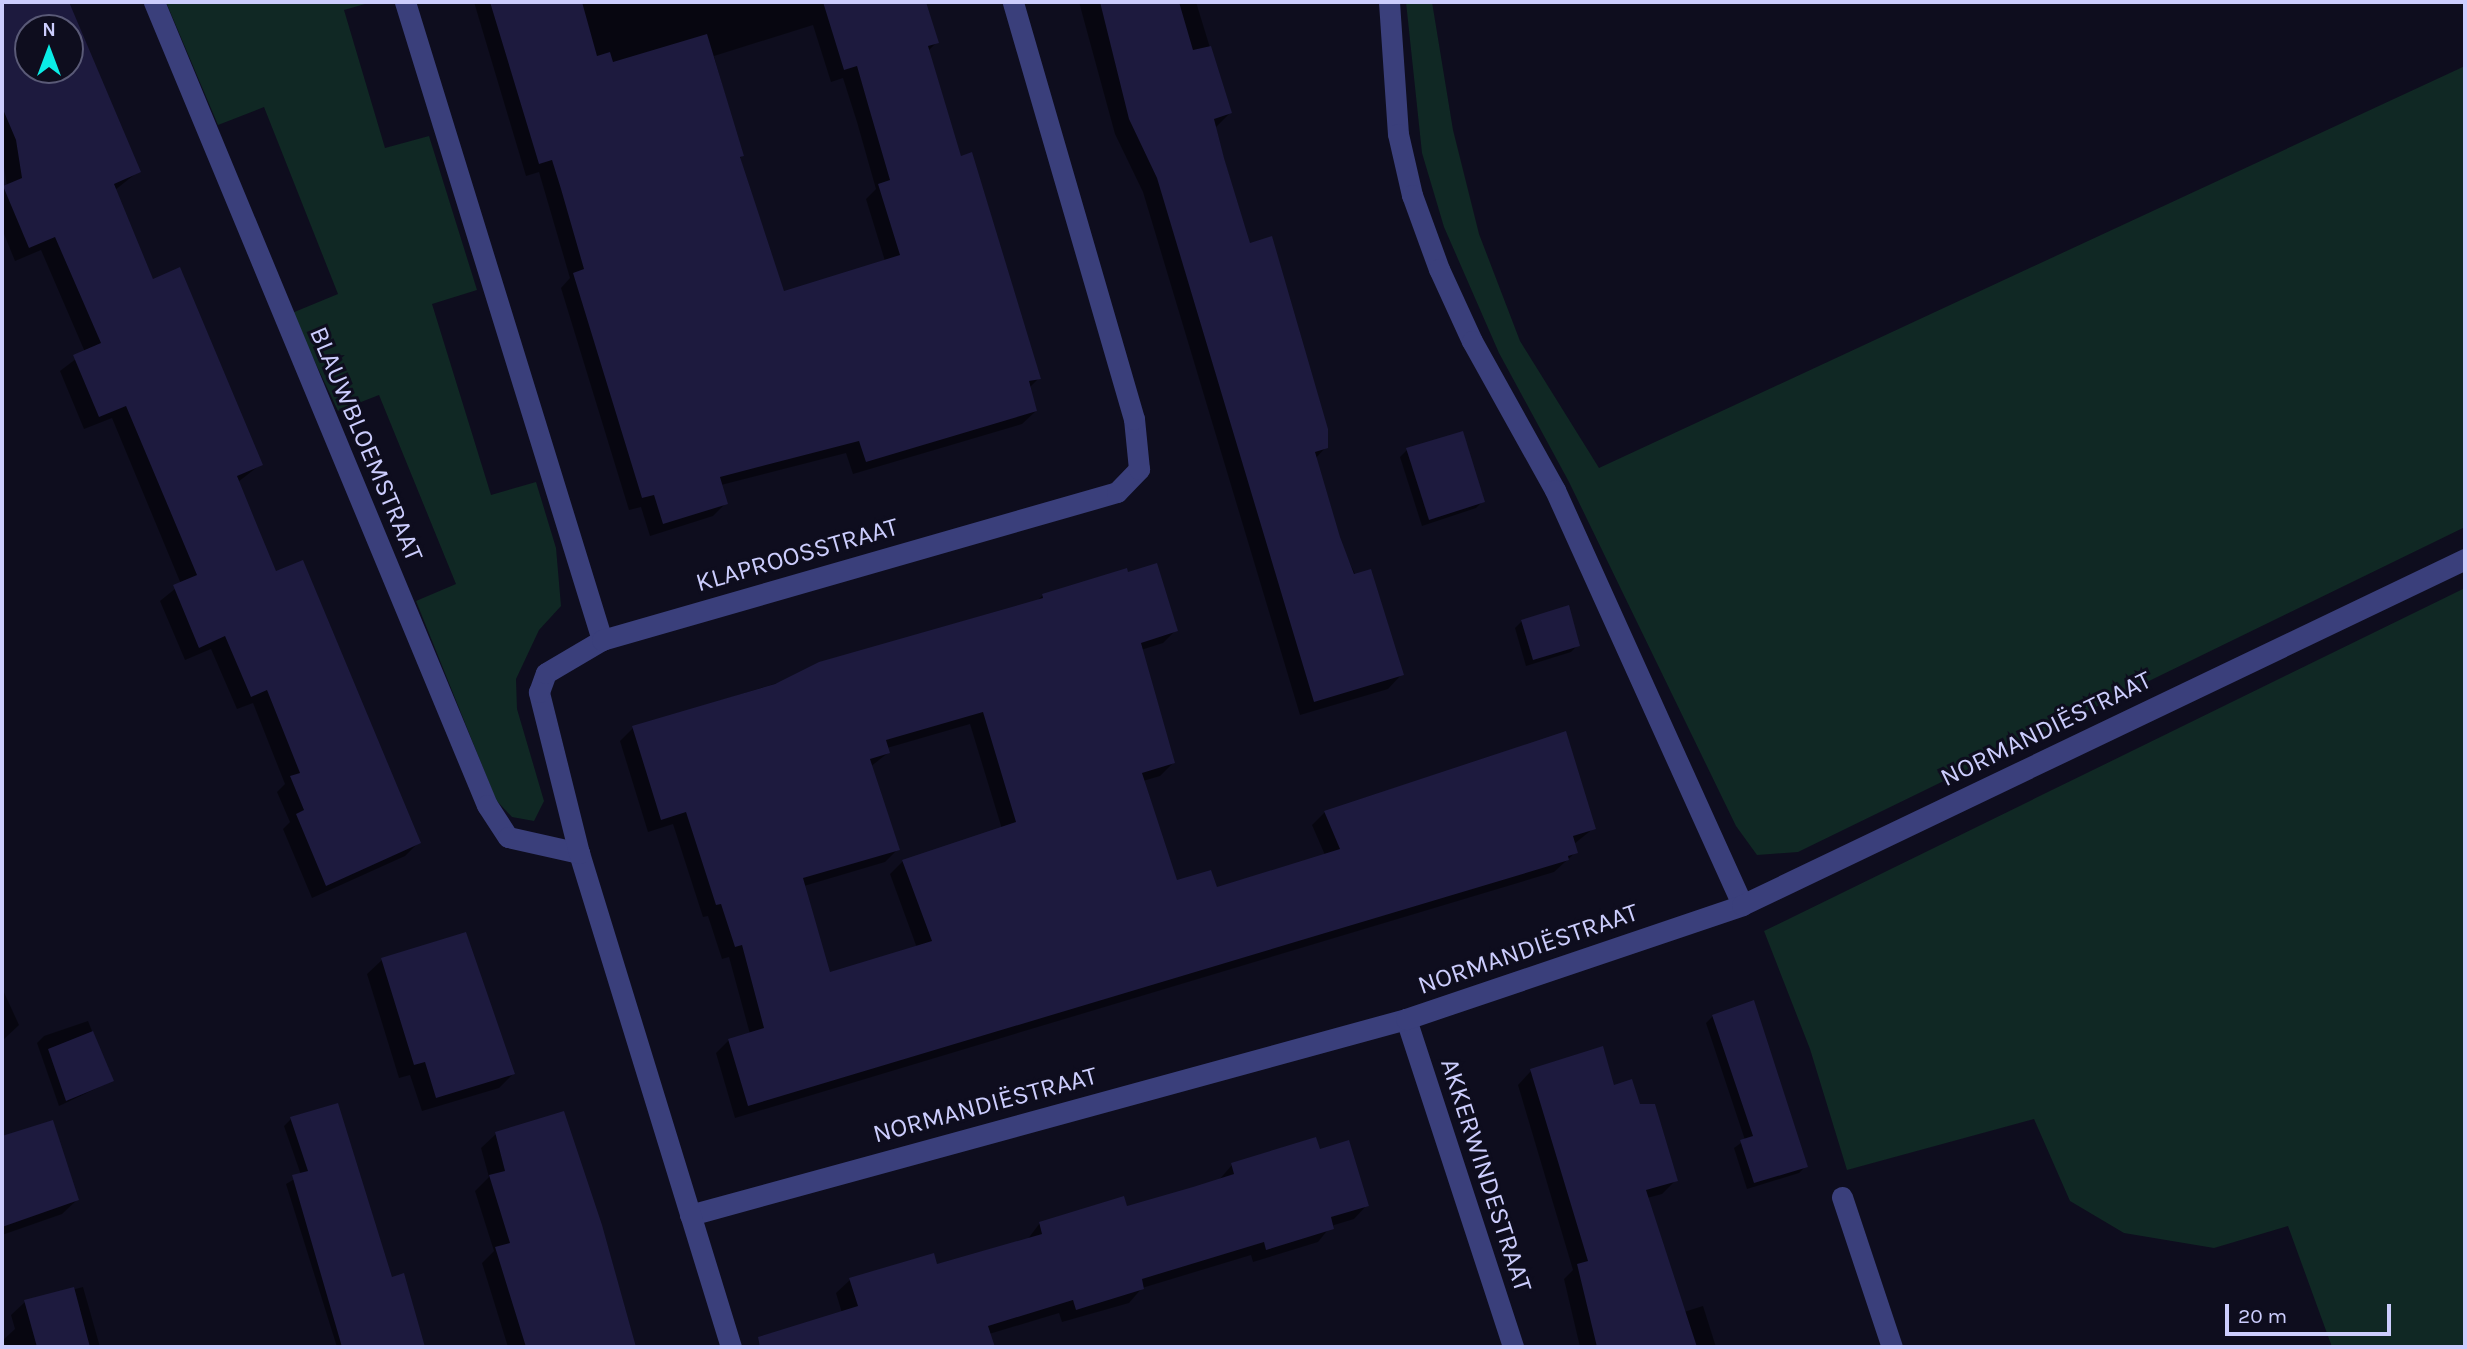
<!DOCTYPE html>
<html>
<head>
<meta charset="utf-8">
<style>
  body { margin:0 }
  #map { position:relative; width:2467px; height:1349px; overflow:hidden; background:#0e0d1e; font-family:Karla,sans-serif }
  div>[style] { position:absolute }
  .green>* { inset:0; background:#102824 }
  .shadow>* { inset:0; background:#0007 }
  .building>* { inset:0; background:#1d1a3e }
  .minor>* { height:21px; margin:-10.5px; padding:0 10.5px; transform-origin:10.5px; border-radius:10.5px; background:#3a3f7b }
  span { translate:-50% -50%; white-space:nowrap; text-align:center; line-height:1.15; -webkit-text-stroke:6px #0e0d1e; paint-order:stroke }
  .street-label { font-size:26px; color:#cccdfd }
  .frame { position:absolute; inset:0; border:4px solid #cccdfd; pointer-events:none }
  .north { position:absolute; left:14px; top:14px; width:70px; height:70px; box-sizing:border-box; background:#0e0d1e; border:2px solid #5a5a77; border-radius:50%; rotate:0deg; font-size:19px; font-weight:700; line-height:28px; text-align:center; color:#cccdfd }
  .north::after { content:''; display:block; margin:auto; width:24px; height:32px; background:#0aece6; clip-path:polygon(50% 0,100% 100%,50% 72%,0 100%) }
  .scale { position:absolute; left:2225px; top:1304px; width:166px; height:32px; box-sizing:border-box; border:4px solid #cccdfd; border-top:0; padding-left:9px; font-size:21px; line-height:24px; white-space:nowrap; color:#cccdfd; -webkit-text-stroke:5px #0e0d1e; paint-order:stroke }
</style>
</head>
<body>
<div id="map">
  <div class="green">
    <div style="clip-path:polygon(166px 2px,372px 2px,344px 10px,385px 148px,429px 136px,477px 290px,432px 304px,491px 495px,536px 482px,556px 548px,561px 606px,539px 630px,516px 679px,517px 709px,544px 801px,534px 821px,512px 817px,496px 800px,416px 601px,456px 584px,379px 395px,338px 411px,292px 313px,338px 294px,264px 107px,218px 125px)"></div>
    <div style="clip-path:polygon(1406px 2px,1432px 2px,1453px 130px,1479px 234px,1520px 341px,1599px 468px,2465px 66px,2465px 527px,1798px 852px,1757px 855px,1736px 826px,1569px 482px,1499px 353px,1444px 227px,1422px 153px)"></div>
    <div style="clip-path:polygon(2465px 588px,2465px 1347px,2332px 1347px,2288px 1226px,2214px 1248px,2124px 1233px,2070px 1201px,2034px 1119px,1847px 1170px,1810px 1049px,1764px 931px)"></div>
  </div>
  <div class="shadow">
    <div style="clip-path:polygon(evenodd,2px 2px,68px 2px,139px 171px,115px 190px,152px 281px,261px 464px,238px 482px,275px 573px,419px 842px,405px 856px,312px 898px,283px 829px,290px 822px,277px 792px,285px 784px,253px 703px,237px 709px,211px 649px,185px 660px,160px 601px,181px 584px,112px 418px,84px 429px,60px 371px,85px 352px,41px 250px,15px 261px,2px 229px,2px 190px,7px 186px,2px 154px,2px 2px,28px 28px,70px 28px,70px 70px,28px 70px,28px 28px)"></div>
    <div style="clip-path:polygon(evenodd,474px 2px,924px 2px,937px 42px,927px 52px,959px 158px,1039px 378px,1029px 388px,1036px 411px,1022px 424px,853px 474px,846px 453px,721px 485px,726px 503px,713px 516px,650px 536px,641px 507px,629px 510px,561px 288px,570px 278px,539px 172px,526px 176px,474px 2px,813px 25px,831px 82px,843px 78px,857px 122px,876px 189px,866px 199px,885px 261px,783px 293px,739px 159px,742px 156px,714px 56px,813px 25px)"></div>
    <div style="clip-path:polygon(1079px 2px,1196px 2px,1230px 113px,1215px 128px,1249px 245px,1326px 447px,1315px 459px,1338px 538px,1402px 674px,1388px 689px,1300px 715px,1143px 192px,1115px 134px)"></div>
    <div style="clip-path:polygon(1407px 450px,1483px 501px,1476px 508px,1422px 526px,1400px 457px)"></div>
    <div style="clip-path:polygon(evenodd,1043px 595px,1176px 630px,1163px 643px,1141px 650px,1173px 763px,1160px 776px,1143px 781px,1176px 882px,1216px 889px,1325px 855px,1312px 825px,1325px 812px,1594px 828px,1574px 844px,1576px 852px,1554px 872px,735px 1118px,716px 1053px,729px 1040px,750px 1034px,729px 957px,722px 959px,708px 916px,703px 917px,673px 824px,648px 832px,620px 741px,633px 728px,1036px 602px,1043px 595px,970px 724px,1002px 829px,903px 861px,890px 874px,917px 948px,829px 974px,804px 886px,885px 862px,898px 849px,870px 767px,888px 753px,887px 748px,970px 724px)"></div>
    <div style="clip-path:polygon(1522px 621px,1578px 645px,1571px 652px,1526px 666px,1515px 628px)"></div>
    <div style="clip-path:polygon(382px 960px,513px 1074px,499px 1088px,422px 1111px,410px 1075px,399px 1078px,367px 974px)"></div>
    <div style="clip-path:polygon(2px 988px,19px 1025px,2px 1041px)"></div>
    <div style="clip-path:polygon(1713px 1016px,1806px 1166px,1799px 1173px,1747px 1189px,1734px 1148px,1745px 1140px,1706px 1023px)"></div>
    <div style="clip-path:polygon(88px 1021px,112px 1081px,59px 1106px,37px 1043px,44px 1036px)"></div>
    <div style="clip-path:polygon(1531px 1071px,1613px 1087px,1639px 1106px,1676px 1180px,1662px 1194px,1647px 1198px,1684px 1312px,1703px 1306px,1716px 1347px,1580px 1347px,1564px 1279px,1573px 1270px,1518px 1085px)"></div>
    <div style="clip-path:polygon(563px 1113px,634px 1347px,508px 1347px,482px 1263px,494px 1251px,475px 1191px,489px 1177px,481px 1148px,496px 1134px)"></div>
    <div style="clip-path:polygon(291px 1119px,391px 1279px,402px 1276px,424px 1347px,337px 1347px,286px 1184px,301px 1175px,284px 1126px)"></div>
    <div style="clip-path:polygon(51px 1122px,77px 1200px,62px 1214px,2px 1235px,2px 1138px)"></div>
    <div style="clip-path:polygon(1318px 1151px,1367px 1205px,1354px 1219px,1331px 1226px,1318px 1242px,1253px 1262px,1251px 1255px,1142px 1288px,1129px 1303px,1062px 1322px,1059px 1313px,989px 1334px,992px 1347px,820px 1347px,815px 1331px,842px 1313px,836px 1293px,850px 1280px,936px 1266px,1027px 1240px,1040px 1223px,1126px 1208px,1218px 1181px,1232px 1165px)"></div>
    <div style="clip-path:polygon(83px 1287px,100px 1347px,2px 1347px,2px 1341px,15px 1329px,11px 1315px,25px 1302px)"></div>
  </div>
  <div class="building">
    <div style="clip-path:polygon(evenodd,2px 2px,69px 2px,141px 172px,114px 184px,153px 279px,180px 267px,263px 465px,237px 476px,259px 530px,276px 571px,303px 560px,421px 843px,326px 886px,296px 814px,304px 810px,290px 776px,300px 773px,267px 690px,251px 697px,225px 636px,199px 648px,173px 585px,197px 575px,126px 406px,99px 417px,73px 355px,101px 343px,55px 237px,29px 248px,3px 186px,22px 178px,16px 140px,2px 107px,2px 2px,28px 28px,70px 28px,70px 70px,28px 70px,28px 28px)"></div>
    <div style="clip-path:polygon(490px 2px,582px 2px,597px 56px,610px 52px,613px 62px,707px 34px,744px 156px,740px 157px,784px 291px,900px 255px,878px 184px,890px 180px,869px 108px,857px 66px,844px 70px,823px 2px,926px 2px,939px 43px,928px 46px,961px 156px,972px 152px,1041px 379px,1029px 381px,1037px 411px,866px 462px,859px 441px,720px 477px,728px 504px,663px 524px,654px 495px,642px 498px,573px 273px,584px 269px,561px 189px,552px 160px,539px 164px)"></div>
    <div style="clip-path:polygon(1100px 2px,1179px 2px,1193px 50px,1211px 46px,1232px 113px,1214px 119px,1224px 158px,1250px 243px,1272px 236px,1328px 429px,1328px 448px,1315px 452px,1340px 537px,1354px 574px,1371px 569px,1404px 675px,1314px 702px,1157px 178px,1129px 119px)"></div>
    <div style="clip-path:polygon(1463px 431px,1485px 502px,1429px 520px,1406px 448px)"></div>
    <div style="clip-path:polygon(evenodd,1157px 563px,1178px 631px,1141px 643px,1175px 763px,1142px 773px,1177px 880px,1211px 870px,1217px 887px,1340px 849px,1324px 811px,1566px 731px,1596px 829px,1573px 836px,1578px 853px,1568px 856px,1569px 860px,748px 1106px,728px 1039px,764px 1028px,742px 945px,735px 947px,721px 904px,716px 905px,686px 812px,661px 820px,632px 726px,775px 684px,819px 662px,1043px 598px,1042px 594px,1127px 568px,1128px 572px,1157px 563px,983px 712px,1016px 822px,902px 860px,932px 941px,830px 972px,803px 878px,900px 850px,870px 759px,890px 753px,886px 740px,983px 712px)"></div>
    <div style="clip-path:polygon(1569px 605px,1580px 646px,1533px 660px,1521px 620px)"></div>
    <div style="clip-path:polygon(466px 932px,515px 1074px,436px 1098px,425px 1062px,414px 1065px,381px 958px)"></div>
    <div style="clip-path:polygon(1754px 1000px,1808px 1167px,1754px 1183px,1740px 1140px,1753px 1136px,1712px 1015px)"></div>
    <div style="clip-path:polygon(93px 1031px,114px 1081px,66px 1101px,48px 1049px)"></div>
    <div style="clip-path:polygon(1603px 1046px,1614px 1085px,1632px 1079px,1640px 1104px,1655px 1104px,1678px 1181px,1646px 1190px,1697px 1347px,1597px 1347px,1577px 1264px,1588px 1261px,1530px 1069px)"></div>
    <div style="clip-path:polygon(338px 1103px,392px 1277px,404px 1273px,425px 1347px,342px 1347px,292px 1175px,308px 1171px,290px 1117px)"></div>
    <div style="clip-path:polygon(564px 1111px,602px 1225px,636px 1347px,526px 1347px,495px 1247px,510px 1243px,489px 1175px,505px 1171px,495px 1132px)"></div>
    <div style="clip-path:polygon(53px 1120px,79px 1200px,2px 1227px,2px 1136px)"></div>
    <div style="clip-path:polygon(1316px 1137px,1320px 1149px,1349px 1140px,1369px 1206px,1331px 1217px,1334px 1229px,1266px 1250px,1264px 1242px,1142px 1279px,1144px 1289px,1076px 1310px,1073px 1300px,988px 1326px,995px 1347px,760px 1347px,758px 1337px,858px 1306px,849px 1278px,934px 1253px,937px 1264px,1042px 1234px,1039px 1222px,1124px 1196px,1127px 1206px,1193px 1187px,1234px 1174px,1231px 1163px)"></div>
    <div style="clip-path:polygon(74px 1287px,90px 1347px,37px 1347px,24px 1300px)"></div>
  </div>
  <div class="minor">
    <div style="left:154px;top:2px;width:869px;rotate:67.48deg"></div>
    <div style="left:487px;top:805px;width:38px;rotate:57deg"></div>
    <div style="left:508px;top:837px;width:73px;rotate:12.7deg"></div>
    <div style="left:405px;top:2px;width:668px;rotate:72.84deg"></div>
    <div style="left:1389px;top:2px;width:132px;rotate:86.1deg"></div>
    <div style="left:1398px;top:134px;width:63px;rotate:77.1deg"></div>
    <div style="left:1412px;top:195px;width:79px;rotate:70deg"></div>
    <div style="left:1439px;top:269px;width:79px;rotate:65.4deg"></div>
    <div style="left:1472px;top:341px;width:171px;rotate:60.9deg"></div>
    <div style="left:1555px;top:490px;width:455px;rotate:65.7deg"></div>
    <div style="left:1406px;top:1019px;width:345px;rotate:71.9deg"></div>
    <div style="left:1842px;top:1197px;width:158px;rotate:71.6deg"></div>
    <div style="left:690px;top:1215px;width:742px;rotate:-15.31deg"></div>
    <div style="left:1406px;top:1019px;width:355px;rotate:-18.7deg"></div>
    <div style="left:1742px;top:905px;width:802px;rotate:-25.57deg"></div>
    <div style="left:731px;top:1347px;width:517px;rotate:-107.1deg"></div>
    <div style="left:579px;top:853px;width:166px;rotate:-104deg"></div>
    <div style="left:539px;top:692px;width:20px;rotate:-70deg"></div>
    <div style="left:546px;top:673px;width:65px;rotate:-30.5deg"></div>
    <div style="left:602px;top:640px;width:536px;rotate:-16.03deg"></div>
    <div style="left:1117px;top:492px;width:32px;rotate:-46deg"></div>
    <div style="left:1139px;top:469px;width:50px;rotate:-95.7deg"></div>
    <div style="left:1134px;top:419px;width:434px;rotate:-106.2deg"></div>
  </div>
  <div class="street-label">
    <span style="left:366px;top:444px;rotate:67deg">BLAUWBLOEMSTRAAT</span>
    <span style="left:797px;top:555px;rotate:-16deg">KLAPROOSSTRAAT</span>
    <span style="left:2046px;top:729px;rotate:-26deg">NORMANDIËSTRAAT</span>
    <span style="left:1528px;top:949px;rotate:-19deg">NORMANDIËSTRAAT</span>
    <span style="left:985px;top:1105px;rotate:-15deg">NORMANDIËSTRAAT</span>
    <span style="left:1486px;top:1175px;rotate:72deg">AKKERWINDESTRAAT</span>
  </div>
  <div class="frame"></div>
  <div class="north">N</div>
  <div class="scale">20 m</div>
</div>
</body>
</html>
